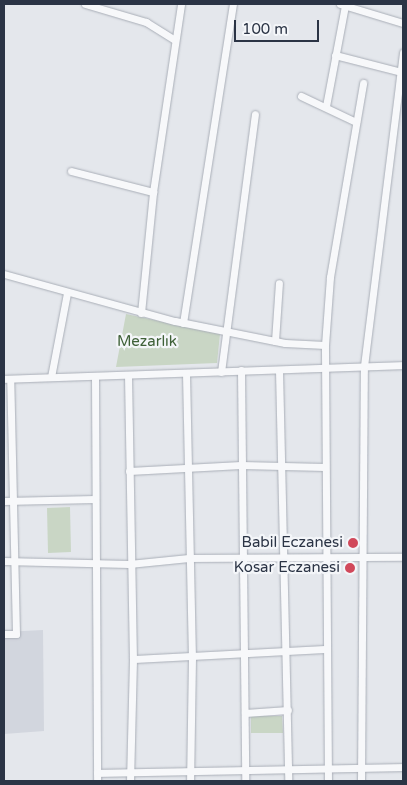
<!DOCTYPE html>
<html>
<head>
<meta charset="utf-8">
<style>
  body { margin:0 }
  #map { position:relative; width:407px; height:785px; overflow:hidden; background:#e4e7ec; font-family:"Varela Round",sans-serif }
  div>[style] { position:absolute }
  .built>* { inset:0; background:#d2d6de }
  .green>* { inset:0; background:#c9d6c5 }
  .roads { filter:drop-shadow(0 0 1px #a9aeb7) drop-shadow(0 0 1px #a9aeb7) }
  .minor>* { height:7px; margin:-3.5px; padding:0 3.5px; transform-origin:3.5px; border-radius:3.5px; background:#f7f8fa }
  .dots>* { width:14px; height:14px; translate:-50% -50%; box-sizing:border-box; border:2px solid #f4f6f9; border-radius:50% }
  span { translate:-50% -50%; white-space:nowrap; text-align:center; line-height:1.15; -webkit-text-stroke:4.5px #f4f6f9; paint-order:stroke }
  .park-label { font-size:15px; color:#3f6138 }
  .poi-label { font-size:15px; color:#2b3445 }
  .right { translate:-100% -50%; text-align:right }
  .frame { position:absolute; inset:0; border:5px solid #2b3445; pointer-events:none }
  .scale { position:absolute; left:234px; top:20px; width:85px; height:22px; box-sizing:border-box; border:2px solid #2b3445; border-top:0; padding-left:6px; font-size:15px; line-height:18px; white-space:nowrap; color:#2b3445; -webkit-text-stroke:4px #f4f6f9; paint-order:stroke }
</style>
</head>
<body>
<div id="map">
  <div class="built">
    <div style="clip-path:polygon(43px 630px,44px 731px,4px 734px,4px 632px)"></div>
  </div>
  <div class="green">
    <div style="clip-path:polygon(126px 314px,220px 334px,217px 363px,116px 367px)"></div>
    <div style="clip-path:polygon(70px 507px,71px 552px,48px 553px,47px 508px)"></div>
    <div style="clip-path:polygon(251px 716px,282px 716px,283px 733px,251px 733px)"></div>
  </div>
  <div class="roads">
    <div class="minor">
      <div style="left:85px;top:4px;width:64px;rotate:16.4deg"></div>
      <div style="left:146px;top:22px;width:34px;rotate:32deg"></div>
      <div style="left:340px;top:4px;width:66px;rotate:16.8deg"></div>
      <div style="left:335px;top:55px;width:68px;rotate:14.4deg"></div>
      <div style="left:301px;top:96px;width:61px;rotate:25.3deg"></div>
      <div style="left:326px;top:106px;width:103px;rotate:-79.3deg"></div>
      <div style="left:71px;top:171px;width:85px;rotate:14.4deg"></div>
      <div style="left:4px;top:274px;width:177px;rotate:15.4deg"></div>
      <div style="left:175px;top:321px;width:112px;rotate:11.3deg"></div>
      <div style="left:285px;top:343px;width:40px;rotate:2.9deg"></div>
      <div style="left:141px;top:313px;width:122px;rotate:-84.3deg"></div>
      <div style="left:153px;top:192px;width:190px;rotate:-81.5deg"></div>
      <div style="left:183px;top:323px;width:323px;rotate:-81.1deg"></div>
      <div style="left:275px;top:341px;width:58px;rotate:-86.1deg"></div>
      <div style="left:241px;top:370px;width:411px;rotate:89.4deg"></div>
      <div style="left:279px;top:370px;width:411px;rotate:88.7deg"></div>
      <div style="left:221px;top:372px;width:260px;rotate:-82.5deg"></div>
      <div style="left:186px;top:373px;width:285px;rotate:88.8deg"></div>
      <div style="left:192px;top:658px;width:123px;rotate:90.9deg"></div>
      <div style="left:128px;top:375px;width:284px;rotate:89deg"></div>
      <div style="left:133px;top:659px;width:122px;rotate:91.4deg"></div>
      <div style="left:95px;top:376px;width:405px;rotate:89.7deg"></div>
      <div style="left:51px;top:377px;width:86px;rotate:-79.2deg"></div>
      <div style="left:4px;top:379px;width:399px;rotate:-2deg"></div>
      <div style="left:129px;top:471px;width:112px;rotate:-3.1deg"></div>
      <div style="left:241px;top:465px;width:84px;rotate:1.4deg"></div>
      <div style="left:4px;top:501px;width:91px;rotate:-1.3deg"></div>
      <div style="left:4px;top:561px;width:125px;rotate:1.4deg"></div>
      <div style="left:129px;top:564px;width:60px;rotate:-5.7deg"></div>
      <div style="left:189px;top:558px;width:214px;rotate:-0.3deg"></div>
      <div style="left:4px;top:634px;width:12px"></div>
      <div style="left:16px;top:634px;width:255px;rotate:-91.3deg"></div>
      <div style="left:133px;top:659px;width:193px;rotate:-3deg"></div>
      <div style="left:245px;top:713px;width:43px;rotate:-4deg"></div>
      <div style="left:97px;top:773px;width:306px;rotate:-1.1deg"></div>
      <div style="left:328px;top:781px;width:436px;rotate:-90.4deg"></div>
      <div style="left:325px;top:345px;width:68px;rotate:-85.8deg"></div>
      <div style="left:330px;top:277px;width:197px;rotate:-80.3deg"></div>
      <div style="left:361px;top:781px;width:415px;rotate:-89.6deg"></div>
      <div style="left:364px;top:366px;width:316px;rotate:-82.9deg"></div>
    </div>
  </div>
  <div class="dots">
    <div style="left:353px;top:543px;background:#d1495b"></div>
    <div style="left:350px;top:568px;background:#d1495b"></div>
  </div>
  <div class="park-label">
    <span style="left:147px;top:342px">Mezarlık</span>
  </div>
  <div class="poi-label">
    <span class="right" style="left:343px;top:543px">Babil Eczanesi</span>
    <span class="right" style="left:340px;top:568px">Kosar Eczanesi</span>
  </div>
  <div class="frame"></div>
  <div class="scale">100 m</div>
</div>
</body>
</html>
